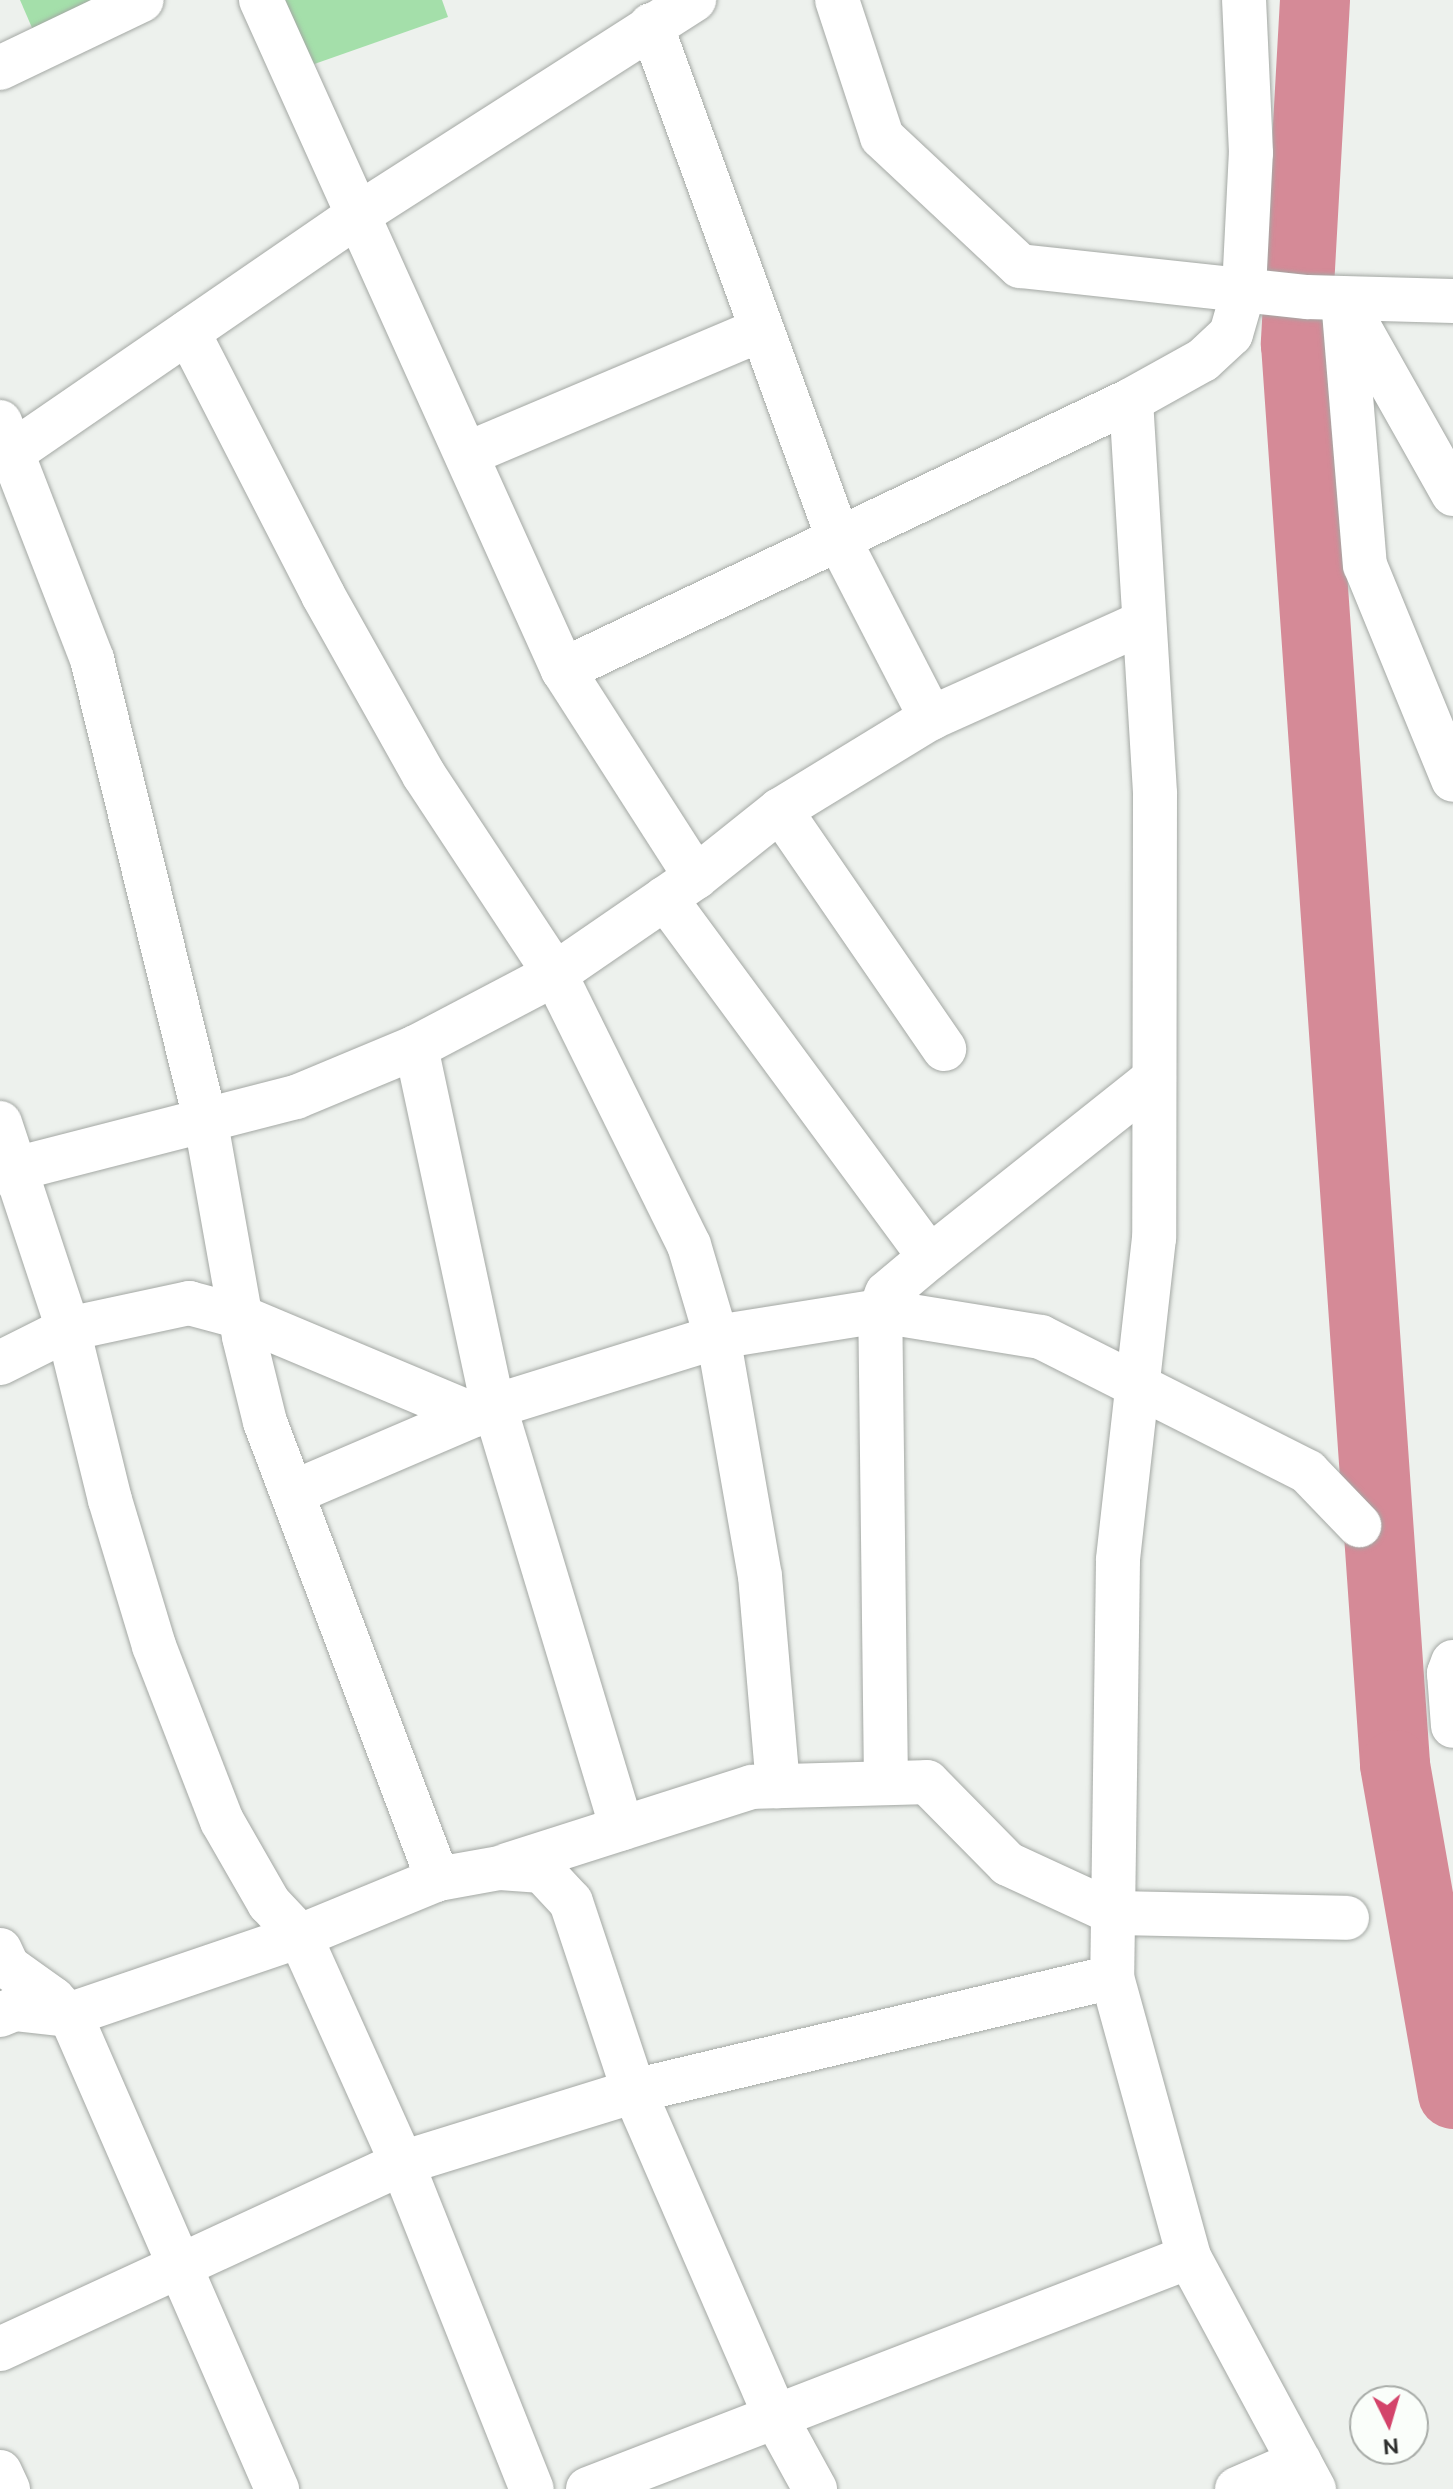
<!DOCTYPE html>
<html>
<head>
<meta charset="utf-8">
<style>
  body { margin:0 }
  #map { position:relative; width:1453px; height:2489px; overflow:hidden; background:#edf1ed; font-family:Ubuntu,sans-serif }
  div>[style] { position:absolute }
  .river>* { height:70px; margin:-35px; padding:0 35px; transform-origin:35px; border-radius:35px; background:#d58a97 }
  .building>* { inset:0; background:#a4dfaa }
  .roads { filter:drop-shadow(0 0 2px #a4a8a4) drop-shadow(0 0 2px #a4a8a4) }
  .minor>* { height:44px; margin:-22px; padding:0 22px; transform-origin:22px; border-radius:22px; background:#fff }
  span { translate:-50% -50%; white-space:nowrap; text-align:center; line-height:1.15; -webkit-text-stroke:6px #fafefa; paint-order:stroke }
  .north { position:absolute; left:1349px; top:2385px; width:80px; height:80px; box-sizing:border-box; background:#fafefa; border:2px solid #a8aca8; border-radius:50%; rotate:175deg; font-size:22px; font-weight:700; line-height:32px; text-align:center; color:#2e302e }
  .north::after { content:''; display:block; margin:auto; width:28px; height:36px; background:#d3446a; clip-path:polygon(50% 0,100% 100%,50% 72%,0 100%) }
</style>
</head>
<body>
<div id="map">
  <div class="river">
    <div style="left:1315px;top:0;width:345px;rotate:93.2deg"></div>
    <div style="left:1296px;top:344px;width:1424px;rotate:86.01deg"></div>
    <div style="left:1395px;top:1765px;width:334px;rotate:80deg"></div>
  </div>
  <div class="building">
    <div style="clip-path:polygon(20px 0,119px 0,36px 37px)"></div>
    <div style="clip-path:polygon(279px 0,442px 0,448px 17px,303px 68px)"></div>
  </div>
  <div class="roads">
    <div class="minor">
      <div style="left:261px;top:0;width:735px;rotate:65.74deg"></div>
      <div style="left:563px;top:670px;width:246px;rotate:57.3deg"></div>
      <div style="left:837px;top:0;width:144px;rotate:71.8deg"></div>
      <div style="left:882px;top:137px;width:189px;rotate:43.1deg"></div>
      <div style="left:1020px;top:266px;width:289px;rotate:6.2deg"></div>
      <div style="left:1307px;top:297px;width:146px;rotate:1.6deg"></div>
      <div style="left:651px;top:25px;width:546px;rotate:69.97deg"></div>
      <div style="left:838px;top:538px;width:203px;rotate:62.7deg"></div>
      <div style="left:0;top:68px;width:157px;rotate:-25.6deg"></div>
      <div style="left:1343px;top:299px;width:267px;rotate:85.3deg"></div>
      <div style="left:1365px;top:565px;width:232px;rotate:67.7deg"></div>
      <div style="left:1350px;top:311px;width:210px;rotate:60.6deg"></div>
      <div style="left:188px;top:332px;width:296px;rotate:62.8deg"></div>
      <div style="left:323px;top:595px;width:206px;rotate:60.7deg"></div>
      <div style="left:424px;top:775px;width:238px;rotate:56.6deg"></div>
      <div style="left:555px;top:974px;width:302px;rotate:63.7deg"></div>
      <div style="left:689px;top:1245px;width:113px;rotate:73.5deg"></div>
      <div style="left:721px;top:1353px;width:226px;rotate:80.1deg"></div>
      <div style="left:760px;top:1576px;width:211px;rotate:85.1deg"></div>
      <div style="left:1131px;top:400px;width:395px;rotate:86.5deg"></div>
      <div style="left:1155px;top:794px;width:444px;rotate:90.1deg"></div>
      <div style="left:1154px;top:1238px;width:324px;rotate:96.4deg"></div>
      <div style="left:1118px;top:1560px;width:417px;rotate:90.8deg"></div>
      <div style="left:1112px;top:1977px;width:290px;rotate:74.6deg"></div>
      <div style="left:1189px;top:2257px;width:264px;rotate:61.7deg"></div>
      <div style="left:0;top:422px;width:254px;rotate:68.8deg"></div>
      <div style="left:92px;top:659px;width:478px;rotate:76.2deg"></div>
      <div style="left:206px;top:1123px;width:217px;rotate:79.9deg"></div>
      <div style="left:244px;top:1337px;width:88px;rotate:76.1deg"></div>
      <div style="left:265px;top:1422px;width:489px;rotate:69.3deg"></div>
      <div style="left:467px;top:454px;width:319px;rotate:-22.9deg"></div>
      <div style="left:0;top:461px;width:436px;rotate:-34.5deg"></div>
      <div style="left:359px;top:214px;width:398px;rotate:-32.6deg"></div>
      <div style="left:563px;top:670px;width:629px;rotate:-25.42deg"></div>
      <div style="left:1131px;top:400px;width:82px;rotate:-29.1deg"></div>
      <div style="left:1203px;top:360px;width:38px;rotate:-43deg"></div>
      <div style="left:1231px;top:334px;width:47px;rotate:-73.9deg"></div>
      <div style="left:1244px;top:289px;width:136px;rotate:-87.1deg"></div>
      <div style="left:1251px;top:153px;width:153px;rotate:-92.6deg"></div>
      <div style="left:780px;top:810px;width:290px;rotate:55.5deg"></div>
      <div style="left:665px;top:898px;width:446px;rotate:53.6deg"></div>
      <div style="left:416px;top:1047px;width:349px;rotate:77.9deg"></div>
      <div style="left:489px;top:1388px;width:460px;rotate:73.2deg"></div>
      <div style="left:0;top:1123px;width:217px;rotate:71.7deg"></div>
      <div style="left:68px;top:1329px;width:176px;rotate:76.2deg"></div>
      <div style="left:110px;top:1500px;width:152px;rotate:73.2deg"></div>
      <div style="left:154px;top:1646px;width:188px;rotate:68.8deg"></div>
      <div style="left:222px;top:1821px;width:95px;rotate:60.2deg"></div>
      <div style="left:269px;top:1903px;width:45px;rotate:46.8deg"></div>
      <div style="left:300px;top:1936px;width:249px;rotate:65.8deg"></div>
      <div style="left:402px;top:2163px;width:351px;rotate:68.3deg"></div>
      <div style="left:0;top:1173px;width:306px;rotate:-14.4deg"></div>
      <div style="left:296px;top:1097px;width:130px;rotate:-22.6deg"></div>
      <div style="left:416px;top:1047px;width:157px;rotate:-27.7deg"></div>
      <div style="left:555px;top:974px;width:171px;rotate:-34.5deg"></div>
      <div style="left:696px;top:877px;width:107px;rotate:-38.6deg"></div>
      <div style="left:780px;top:810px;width:177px;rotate:-31.4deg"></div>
      <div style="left:931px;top:718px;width:231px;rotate:-24.2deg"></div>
      <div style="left:0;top:1363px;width:76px;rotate:-26.6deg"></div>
      <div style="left:68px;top:1329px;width:124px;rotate:-12.1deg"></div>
      <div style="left:189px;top:1303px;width:54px;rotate:15.1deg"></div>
      <div style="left:241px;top:1317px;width:253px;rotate:22.8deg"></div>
      <div style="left:292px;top:1493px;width:221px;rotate:-23.2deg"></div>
      <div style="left:495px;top:1406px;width:232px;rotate:-17.3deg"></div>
      <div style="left:717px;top:1337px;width:165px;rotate:-9.1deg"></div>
      <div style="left:880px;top:1311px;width:163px;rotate:9.2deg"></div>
      <div style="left:1041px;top:1337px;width:299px;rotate:26.8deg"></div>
      <div style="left:1308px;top:1472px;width:74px;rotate:46.1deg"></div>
      <div style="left:1453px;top:1662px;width:12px;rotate:110deg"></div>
      <div style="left:1449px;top:1673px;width:53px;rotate:85.7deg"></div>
      <div style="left:886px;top:1783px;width:472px;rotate:-90.7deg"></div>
      <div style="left:880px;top:1311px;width:19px;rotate:-69deg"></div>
      <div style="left:887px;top:1293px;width:56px;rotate:-39.9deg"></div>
      <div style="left:930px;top:1257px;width:286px;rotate:-38.5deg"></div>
      <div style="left:507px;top:1865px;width:257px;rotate:-17.7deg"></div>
      <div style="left:752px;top:1787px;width:175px;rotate:-1.6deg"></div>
      <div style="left:927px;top:1782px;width:115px;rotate:45.4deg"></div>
      <div style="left:1008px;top:1864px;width:117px;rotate:24.8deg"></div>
      <div style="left:1114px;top:1913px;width:233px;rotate:1.2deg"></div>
      <div style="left:0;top:1950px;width:19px;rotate:65deg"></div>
      <div style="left:8px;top:1967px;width:55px;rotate:35.4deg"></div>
      <div style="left:53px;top:1999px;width:30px;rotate:48deg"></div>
      <div style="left:73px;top:2021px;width:511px;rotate:66.45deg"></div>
      <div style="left:0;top:2015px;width:15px;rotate:-23deg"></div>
      <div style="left:14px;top:2009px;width:54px;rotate:6.3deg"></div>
      <div style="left:68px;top:2015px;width:245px;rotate:-18.8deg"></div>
      <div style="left:300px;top:1936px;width:149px;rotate:-22.4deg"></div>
      <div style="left:438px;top:1879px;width:63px;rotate:-10.1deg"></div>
      <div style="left:500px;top:1868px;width:42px;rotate:4.1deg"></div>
      <div style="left:542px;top:1871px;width:42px;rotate:46.9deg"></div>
      <div style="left:571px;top:1902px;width:199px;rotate:71.6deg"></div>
      <div style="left:634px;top:2091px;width:357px;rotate:66.5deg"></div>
      <div style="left:776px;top:2418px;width:81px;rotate:61.2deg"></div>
      <div style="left:0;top:2349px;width:443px;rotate:-24.8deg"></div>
      <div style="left:402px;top:2163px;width:243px;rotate:-17.2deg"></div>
      <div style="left:634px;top:2091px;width:491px;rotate:-13.4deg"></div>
      <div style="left:0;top:2472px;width:19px;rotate:65deg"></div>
      <div style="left:588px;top:2489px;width:644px;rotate:-21.11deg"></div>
      <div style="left:1237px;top:2489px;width:68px;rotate:-23.5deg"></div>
    </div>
  </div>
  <div class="north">N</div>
</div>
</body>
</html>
